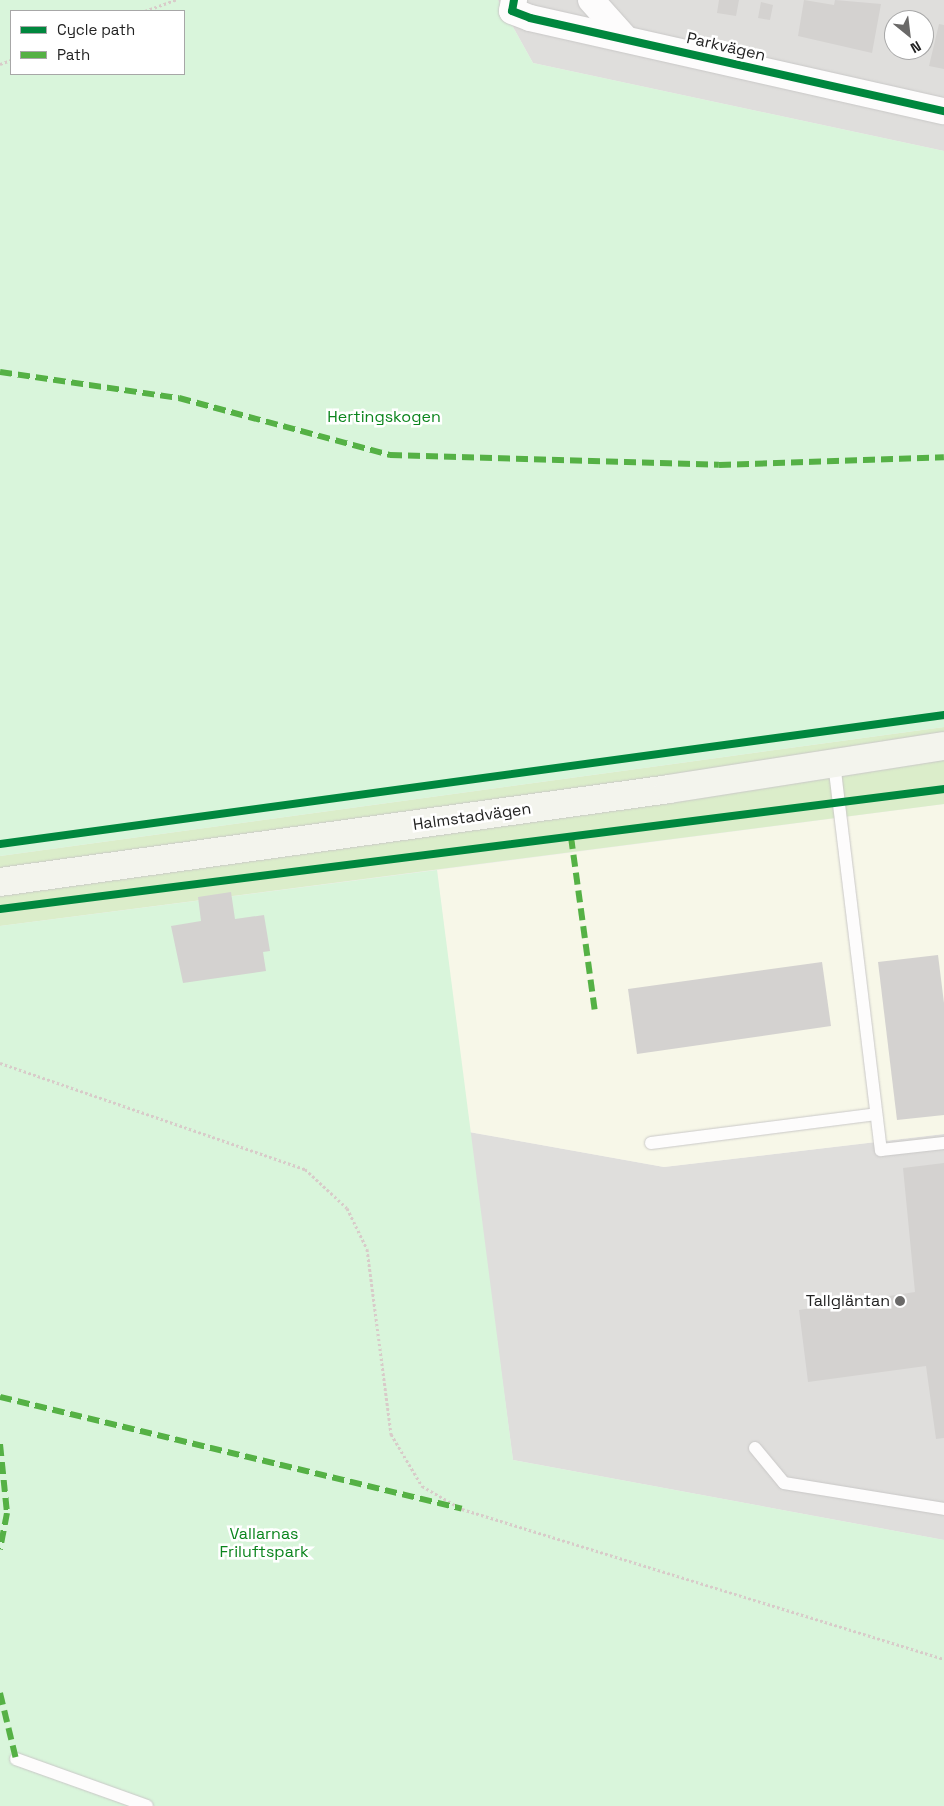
<!DOCTYPE html>
<html>
<head>
<meta charset="utf-8">
<style>
  body { margin:0 }
  #map { position:relative; width:944px; height:1806px; overflow:hidden; background:#f0eeeb; font-family:"Space Grotesk",sans-serif }
  div>[style] { position:absolute }
  .residential>* { inset:0; background:#dfdedc }
  .education>* { inset:0; background:#f7f7e8 }
  .grass>* { inset:0; background:#dbedca }
  .park>* { inset:0; background:#d9f5db }
  .building>* { inset:0; background:#d4d2d0 }
  .path>* { height:3px; margin-top:-1.5px; transform-origin:0; background:repeating-linear-gradient(90deg,#d8cbc9 0 2.5px,transparent 0 5px) }
  .roads { filter:drop-shadow(0 0 1px #c9c8c7) drop-shadow(0 0 1px #c9c8c7) }
  .lane>* { height:12px; margin:-6px; padding:0 6px; transform-origin:6px; border-radius:6px; background:#fdfcfc }
  .street>* { height:26px; margin:-13px; padding:0 13px; transform-origin:13px; border-radius:13px; background:#fdfcfc }
  .secondary>* { height:28px; margin:-14px; padding:0 14px; transform-origin:14px; border-radius:14px; background:#f3f4ed }
  .quiet>* { height:6px; margin-top:-3px; transform-origin:0; background:repeating-linear-gradient(90deg,#55b145 0 12px,transparent 0 18px) }
  .cycleway>* { height:8px; margin:-4px; padding:0 4px; transform-origin:4px; border-radius:4px; background:#00873e }
  .dots>* { width:14px; height:14px; translate:-50% -50%; box-sizing:border-box; border:2px solid #fff; border-radius:50% }
  span { translate:-50% -50%; white-space:nowrap; text-align:center; line-height:1.15; -webkit-text-stroke:5px #fff; paint-order:stroke }
  .street-label { font-size:16px; color:#222 }
  .park-label { font-size:16px; color:#0b851d }
  .poi-label { font-size:16px; color:#222 }
  .right { translate:-100% -50%; text-align:right }
  .legend { position:absolute; left:10px; top:10px; width:175px; height:65px; box-sizing:border-box; background:#fff; border:1px solid #a7a7a7; margin:0; padding:6px 9px; list-style:none; font-size:15px; color:#222 }
  .legend li { display:flex; align-items:center; gap:10px; height:25px }
  .legend b { width:25px; border:1px solid #a7a7a7 }
  .north { position:absolute; left:884px; top:10px; width:50px; height:50px; box-sizing:border-box; background:#fff; border:1px solid #a7a7a7; border-radius:50%; rotate:151deg; font-size:14px; font-weight:700; line-height:20px; text-align:center; color:#222 }
  .north::after { content:''; display:block; margin:auto; width:18px; height:22px; background:#6a6968; clip-path:polygon(50% 0,100% 100%,50% 72%,0 100%) }
</style>
</head>
<body>
<div id="map">
  <div class="residential">
    <div style="clip-path:polygon(evenodd,498px 0,944px 0,944px 151px,533px 63px,498px 0,894px 20px,924px 20px,924px 50px,894px 50px,894px 20px)"></div>
    <div style="clip-path:polygon(469px 1132px,664px 1167px,944px 1134px,944px 1540px,513px 1460px)"></div>
  </div>
  <div class="education">
    <div style="clip-path:polygon(944px 804px,944px 1134px,664px 1167px,469px 1132px,437px 870px)"></div>
  </div>
  <div class="grass">
    <div style="clip-path:polygon(944px 727px,944px 804px,0 926px,0 856px)"></div>
  </div>
  <div class="park">
    <div style="clip-path:polygon(evenodd,0 0,498px 0,533px 63px,944px 151px,944px 727px,0 856px,0 0,11px 11px,184px 11px,184px 74px,11px 74px,11px 11px)"></div>
    <div style="clip-path:polygon(437px 870px,513px 1460px,944px 1540px,944px 1806px,0 1806px,0 926px)"></div>
  </div>
  <div class="building">
    <div style="clip-path:polygon(719px 0,739px 0,736px 16px,717px 13px)"></div>
    <div style="clip-path:polygon(804px 0,834px 5px,835px 0,881px 4px,872px 53px,798px 36px)"></div>
    <div style="clip-path:polygon(761px 2px,773px 5px,770px 20px,758px 18px)"></div>
    <div style="clip-path:polygon(939px 24px,944px 25px,944px 69px,929px 66px)"></div>
    <div style="clip-path:polygon(231px 892px,235px 919px,264px 915px,270px 951px,263px 952px,266px 971px,183px 983px,171px 926px,201px 921px,198px 897px)"></div>
    <div style="clip-path:polygon(938px 955px,944px 1003px,944px 1115px,897px 1120px,878px 962px)"></div>
    <div style="clip-path:polygon(822px 962px,831px 1026px,637px 1054px,628px 989px)"></div>
    <div style="clip-path:polygon(944px 1163px,944px 1438px,936px 1439px,926px 1366px,808px 1382px,799px 1310px,915px 1292px,903px 1168px)"></div>
  </div>
  <div class="path">
    <div style="left:145px;top:11px;width:33px;rotate:-20deg"></div>
    <div style="left:0;top:64px;width:12px;rotate:-20deg"></div>
    <div style="left:0;top:1063px;width:323px;rotate:19.2deg"></div>
    <div style="left:305px;top:1169px;width:57px;rotate:42.9deg"></div>
    <div style="left:347px;top:1208px;width:46px;rotate:64deg"></div>
    <div style="left:367px;top:1249px;width:187px;rotate:82.6deg"></div>
    <div style="left:391px;top:1434px;width:61px;rotate:59.2deg"></div>
    <div style="left:422px;top:1486px;width:46px;rotate:29.9deg"></div>
    <div style="left:462px;top:1509px;width:505px;rotate:17.29deg"></div>
  </div>
  <div class="roads">
    <div class="lane">
      <div style="left:834px;top:763px;width:390px;rotate:83.1deg"></div>
      <div style="left:881px;top:1150px;width:63px;rotate:-6.3deg"></div>
      <div style="left:651px;top:1143px;width:227px;rotate:-7.3deg"></div>
      <div style="left:755px;top:1448px;width:45px;rotate:50.4deg"></div>
      <div style="left:784px;top:1483px;width:162px;rotate:9.2deg"></div>
      <div style="left:16px;top:1759px;width:139px;rotate:19.7deg"></div>
    </div>
    <div class="street">
      <div style="left:514px;top:0;width:11px;rotate:100deg"></div>
      <div style="left:512px;top:11px;width:19px;rotate:21deg"></div>
      <div style="left:530px;top:18px;width:424px;rotate:12.7deg"></div>
      <div style="left:591px;top:0;width:51px;rotate:48.2deg"></div>
    </div>
    <div class="secondary">
      <div style="left:0;top:882px;width:675px;rotate:-7.91deg"></div>
      <div style="left:669px;top:789px;width:278px;rotate:-8.9deg"></div>
    </div>
  </div>
  <div class="quiet">
    <div style="left:0;top:372px;width:181px;rotate:8.3deg"></div>
    <div style="left:179px;top:398px;width:219px;rotate:15.1deg"></div>
    <div style="left:390px;top:455px;width:329px;rotate:1.7deg"></div>
    <div style="left:719px;top:465px;width:225px;rotate:-2deg"></div>
    <div style="left:571px;top:837px;width:177px;rotate:82.2deg"></div>
    <div style="left:0;top:1397px;width:475px;rotate:13.6deg"></div>
    <div style="left:0;top:1444px;width:69px;rotate:84.2deg"></div>
    <div style="left:7px;top:1513px;width:37px;rotate:101deg"></div>
    <div style="left:0;top:1693px;width:68px;rotate:76.4deg"></div>
  </div>
  <div class="cycleway">
    <div style="left:514px;top:0;width:11px;rotate:100deg"></div>
    <div style="left:512px;top:11px;width:19px;rotate:21deg"></div>
    <div style="left:530px;top:18px;width:424px;rotate:12.7deg"></div>
    <div style="left:0;top:844px;width:953px;rotate:-7.78deg"></div>
    <div style="left:0;top:909px;width:952px;rotate:-7.24deg"></div>
  </div>
  <div class="dots">
    <div style="left:900px;top:1301px;background:#6a6968"></div>
  </div>
  <div class="street-label">
    <span style="left:726px;top:47px;rotate:13deg">Parkvägen</span>
    <span style="left:472px;top:817px;rotate:-8deg">Halmstadvägen</span>
  </div>
  <div class="park-label">
    <span style="left:384px;top:417px">Hertingskogen</span>
    <span style="left:264px;top:1543px">Vallarnas<br>Friluftspark</span>
  </div>
  <div class="poi-label">
    <span class="right" style="left:890px;top:1301px">Tallgläntan</span>
  </div>
  <ul class="legend">
  <li><b style="height:6px;background:#00873e"></b>Cycle path</li>
  <li><b style="height:6px;background:#55b145"></b>Path</li>
  </ul>
  <div class="north">N</div>
</div>
</body>
</html>
